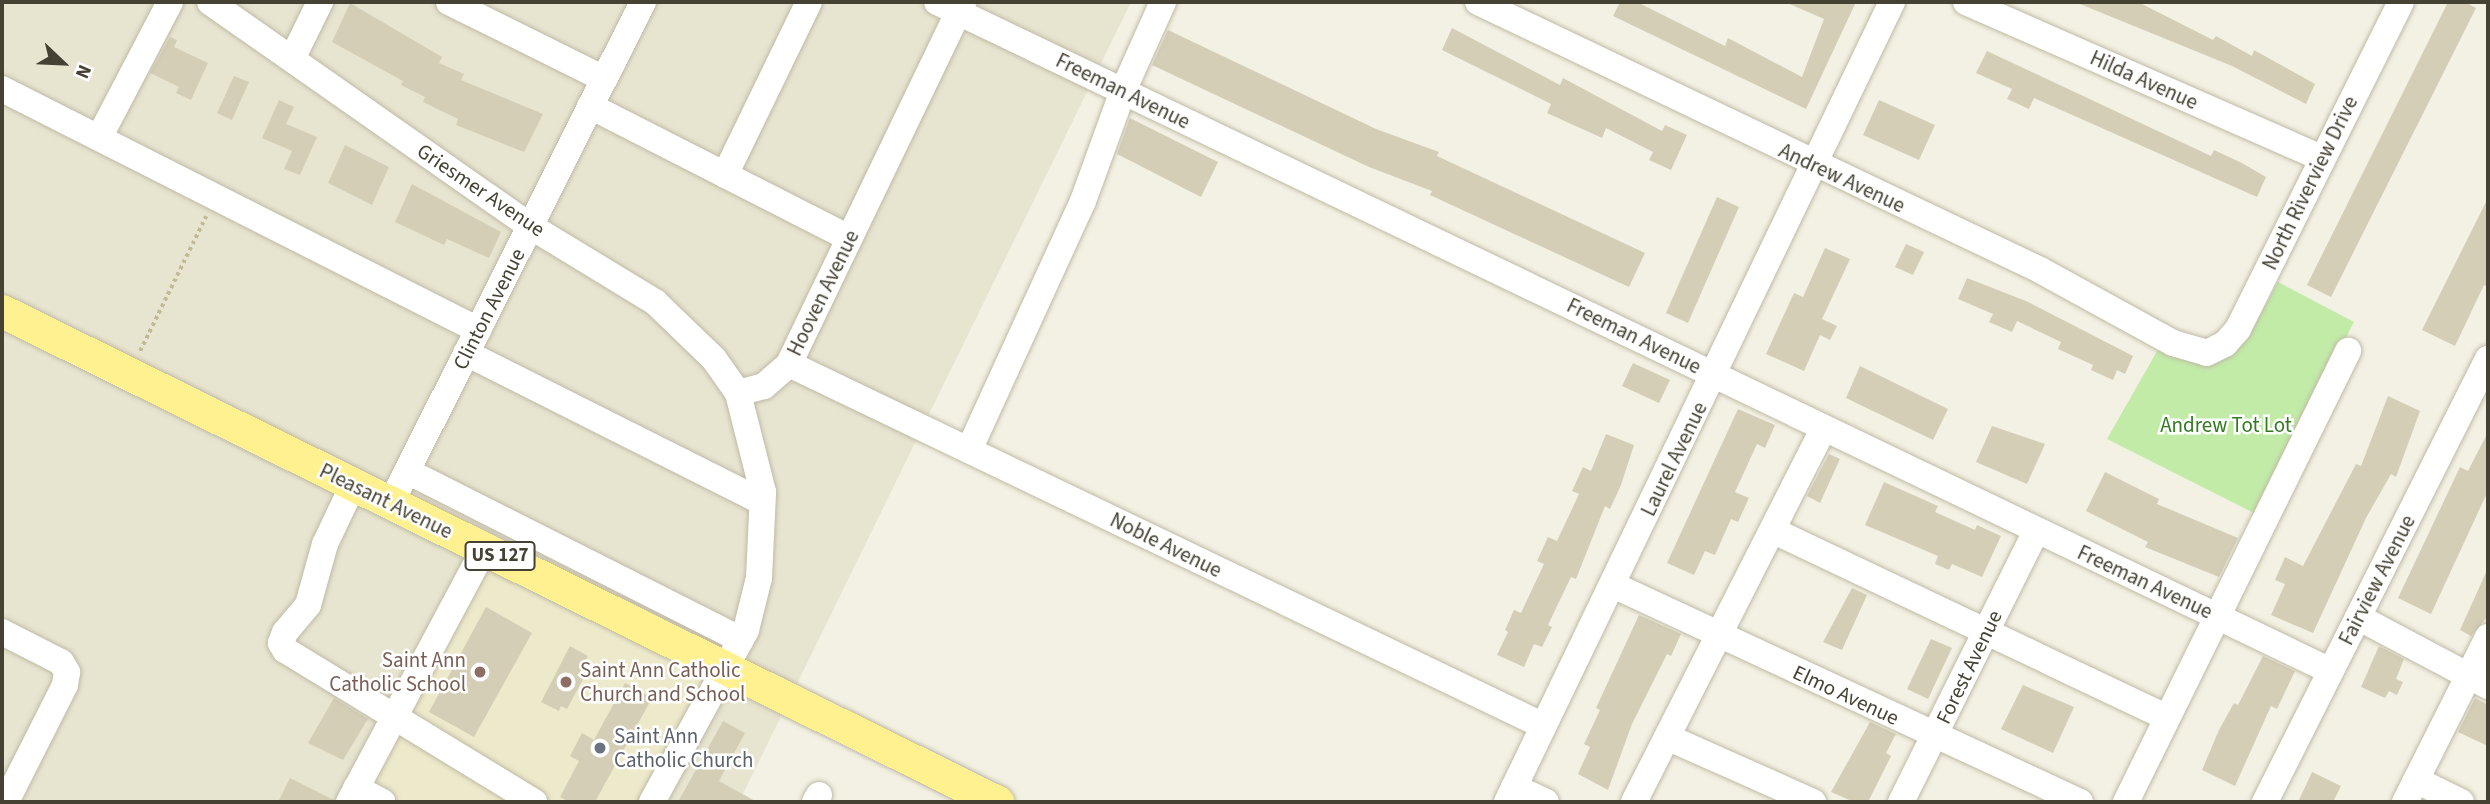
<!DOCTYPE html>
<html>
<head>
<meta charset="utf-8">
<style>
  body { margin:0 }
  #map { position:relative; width:2490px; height:804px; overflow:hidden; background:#f3f1e3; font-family:"Source Sans 3",sans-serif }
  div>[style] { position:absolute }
  .residential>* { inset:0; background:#e7e4d0 }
  .education>* { inset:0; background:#ede9cb }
  .green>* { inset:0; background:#c2eba8 }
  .building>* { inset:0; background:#d5ceb7 }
  .path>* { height:3.5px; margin-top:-1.75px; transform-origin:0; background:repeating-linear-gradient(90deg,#c2b995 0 3.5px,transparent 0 7px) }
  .roads { filter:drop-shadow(0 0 2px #bfbaa5) drop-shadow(0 0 2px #bfbaa5) }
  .minor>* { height:26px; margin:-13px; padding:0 13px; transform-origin:13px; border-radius:13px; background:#fff }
  .major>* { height:33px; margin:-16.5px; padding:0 16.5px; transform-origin:16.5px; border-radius:16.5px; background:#fff18f }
  .dots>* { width:19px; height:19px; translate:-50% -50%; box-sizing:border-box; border:4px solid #fff; border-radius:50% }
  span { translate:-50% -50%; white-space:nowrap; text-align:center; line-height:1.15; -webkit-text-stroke:5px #fff; paint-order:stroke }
  .shield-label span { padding:2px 5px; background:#fff; border:2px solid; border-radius:5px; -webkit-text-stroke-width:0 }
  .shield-label { font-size:19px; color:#454133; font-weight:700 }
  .street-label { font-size:21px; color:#454133 }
  .park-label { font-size:21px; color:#357a22 }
  .education-label { font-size:21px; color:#785e54 }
  .right { translate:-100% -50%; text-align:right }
  .left { translate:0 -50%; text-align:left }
  .worship-label { font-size:21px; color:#5b616d }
  .frame { position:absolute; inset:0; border:4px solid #454133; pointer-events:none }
  .north { position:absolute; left:28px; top:28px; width:70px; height:70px; -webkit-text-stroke:5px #fff; paint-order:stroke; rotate:113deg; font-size:19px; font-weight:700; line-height:28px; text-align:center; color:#454133 }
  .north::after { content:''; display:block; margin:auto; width:24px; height:32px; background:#454133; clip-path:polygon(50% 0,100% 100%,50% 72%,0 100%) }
</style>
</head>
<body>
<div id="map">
  <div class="residential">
    <div style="clip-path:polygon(2px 2px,1131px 2px,739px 802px,2px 802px)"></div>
  </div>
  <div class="education">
    <div style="clip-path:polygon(484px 549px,726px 671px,652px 802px,382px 802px,356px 788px)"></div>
  </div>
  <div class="green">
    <div style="clip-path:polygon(2278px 282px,2354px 322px,2254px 513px,2107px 439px,2160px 346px,2228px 352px,2247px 340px)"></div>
  </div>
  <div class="building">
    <div style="clip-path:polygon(1620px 2px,1637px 2px,1725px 46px,1728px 38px,1802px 77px,1824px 19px,1785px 2px,1856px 2px,1806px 109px,1613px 16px)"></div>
    <div style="clip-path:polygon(2075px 2px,2138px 2px,2213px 40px,2216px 36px,2252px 56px,2254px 50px,2315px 84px,2306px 104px,2232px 66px)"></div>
    <div style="clip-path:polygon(2448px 2px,2465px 2px,2476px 8px,2331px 297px,2307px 285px)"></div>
    <div style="clip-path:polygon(350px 3px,442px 57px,439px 63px,464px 74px,461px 80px,543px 114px,524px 152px,456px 125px,458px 119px,423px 102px,425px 97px,401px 85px,403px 81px,332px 42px)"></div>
    <div style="clip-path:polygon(1452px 28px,1560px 85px,1563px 78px,1662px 131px,1665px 125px,1687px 135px,1671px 170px,1649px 160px,1653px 152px,1606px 128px,1602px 138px,1547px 113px,1551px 104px,1442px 50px)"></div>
    <div style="clip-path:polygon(1168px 30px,1376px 129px,1439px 152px,1437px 156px,1645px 253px,1629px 287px,1430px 195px,1432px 191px,1369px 167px,1152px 65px)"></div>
    <div style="clip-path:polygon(170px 37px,177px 40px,174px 47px,208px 63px,191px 100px,176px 93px,179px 87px,150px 73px)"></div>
    <div style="clip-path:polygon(1987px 51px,2211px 156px,2214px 150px,2242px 163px,2266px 177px,2257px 197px,2034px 98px,2029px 109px,2007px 99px,2012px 89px,1976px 73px)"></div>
    <div style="clip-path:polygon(234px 76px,249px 82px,232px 120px,217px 113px)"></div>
    <div style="clip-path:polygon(279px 100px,294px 107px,286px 124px,317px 137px,300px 175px,284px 169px,292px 151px,262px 138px)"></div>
    <div style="clip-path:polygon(1879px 100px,1935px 125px,1919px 160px,1863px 135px)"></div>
    <div style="clip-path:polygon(1130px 118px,1218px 162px,1201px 197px,1117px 154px)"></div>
    <div style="clip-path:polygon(345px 145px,389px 167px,372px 205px,328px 183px)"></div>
    <div style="clip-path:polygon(412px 184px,501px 232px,489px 258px,447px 239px,444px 245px,395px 222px)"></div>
    <div style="clip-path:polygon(1717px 197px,1739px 207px,1688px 323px,1666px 313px)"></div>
    <div style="clip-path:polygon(2488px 198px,2488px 287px,2484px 285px,2455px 346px,2422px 330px)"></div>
    <div style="clip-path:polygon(1906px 244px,1924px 252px,1913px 275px,1895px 267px)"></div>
    <div style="clip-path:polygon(1825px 248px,1850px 259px,1822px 319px,1837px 326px,1830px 340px,1820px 335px,1804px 371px,1766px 354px,1794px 293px,1803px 297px)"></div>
    <div style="clip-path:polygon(1967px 278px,2026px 301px,2133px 356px,2125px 374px,2117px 370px,2113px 380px,2091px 370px,2093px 365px,2058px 349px,2061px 342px,2017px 321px,2012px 332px,1989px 322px,1993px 314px,1958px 299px)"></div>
    <div style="clip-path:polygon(1633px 363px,1670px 380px,1659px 403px,1622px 386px)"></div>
    <div style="clip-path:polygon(1860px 366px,1948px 409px,1933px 440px,1846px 398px)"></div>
    <div style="clip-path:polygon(2388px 396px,2420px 411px,2396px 477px,2391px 474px,2366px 518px,2313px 633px,2271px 615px,2285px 584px,2275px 580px,2285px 557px,2303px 566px,2356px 464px,2361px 466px)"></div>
    <div style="clip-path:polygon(1738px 409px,1775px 425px,1765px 448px,1757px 444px,1735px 492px,1749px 498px,1738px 522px,1731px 519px,1715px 555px,1705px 551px,1694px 575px,1667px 563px)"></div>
    <div style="clip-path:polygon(1992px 426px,2045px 444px,2027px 484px,1976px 462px)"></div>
    <div style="clip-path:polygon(2488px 432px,2488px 491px,2431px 614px,2398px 598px,2460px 467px,2468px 471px)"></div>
    <div style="clip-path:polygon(1606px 434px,1634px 445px,1621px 485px,1610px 509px,1605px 506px,1576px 579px,1571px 577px,1548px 625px,1552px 627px,1542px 647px,1534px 644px,1524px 667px,1497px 655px,1508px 632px,1505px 630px,1514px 610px,1521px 613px,1544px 564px,1537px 561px,1548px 537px,1557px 541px,1579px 494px,1572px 491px,1583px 467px,1591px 471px)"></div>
    <div style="clip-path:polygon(1829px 454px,1840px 459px,1820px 503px,1807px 496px)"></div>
    <div style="clip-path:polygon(2105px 472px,2159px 499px,2157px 504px,2238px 538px,2219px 577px,2145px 547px,2148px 542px,2086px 511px)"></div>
    <div style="clip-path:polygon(1884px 482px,1938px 506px,1935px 512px,1975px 530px,1977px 525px,2001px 536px,1982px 577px,1952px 564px,1949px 570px,1935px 564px,1938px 556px,1865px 525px)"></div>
    <div style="clip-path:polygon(2488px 568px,2488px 616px,2471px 636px,2460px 630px)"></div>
    <div style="clip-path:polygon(1852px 588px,1867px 595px,1842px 650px,1823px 642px)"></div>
    <div style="clip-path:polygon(486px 607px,532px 633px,474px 737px,429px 712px)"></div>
    <div style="clip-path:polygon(1639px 615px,1681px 634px,1671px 656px,1667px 654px,1632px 724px,1608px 790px,1578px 774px,1590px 747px,1584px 744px,1600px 710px,1596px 708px)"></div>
    <div style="clip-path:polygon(1931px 639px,1952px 648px,1928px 699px,1907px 689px)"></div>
    <div style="clip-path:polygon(570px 646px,588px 656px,584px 663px,590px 666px,567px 709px,561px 706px,559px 711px,541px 702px)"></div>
    <div style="clip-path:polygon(2379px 646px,2404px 659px,2396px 679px,2403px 682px,2397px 695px,2389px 691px,2385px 698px,2361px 687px)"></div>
    <div style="clip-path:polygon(2263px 656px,2295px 671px,2277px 709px,2271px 706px,2235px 786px,2202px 770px,2219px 730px,2234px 703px,2238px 705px)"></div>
    <div style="clip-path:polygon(625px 683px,652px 698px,595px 802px,569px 802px,560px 797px,579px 761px,570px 756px,582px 733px,594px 740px)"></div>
    <div style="clip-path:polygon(2023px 685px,2074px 707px,2053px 753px,2001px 729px)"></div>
    <div style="clip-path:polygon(334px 698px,368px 719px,343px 760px,308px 743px)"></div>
    <div style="clip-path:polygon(2475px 698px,2488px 705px,2488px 746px,2458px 732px)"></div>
    <div style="clip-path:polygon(723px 721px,745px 733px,719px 781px,757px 802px,678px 802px)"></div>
    <div style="clip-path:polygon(1870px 722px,1896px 734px,1886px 753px,1891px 756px,1868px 802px,1854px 802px,1831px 792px)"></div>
    <div style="clip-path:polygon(2312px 772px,2341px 786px,2333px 802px,2298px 802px)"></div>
    <div style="clip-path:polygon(290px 778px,334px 800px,333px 802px,278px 802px)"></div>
  </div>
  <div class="path">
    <div style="left:140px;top:351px;width:150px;rotate:-63.9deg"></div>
  </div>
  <div class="roads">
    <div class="minor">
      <div style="left:210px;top:2px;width:391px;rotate:35deg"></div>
      <div style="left:530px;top:226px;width:146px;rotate:31.3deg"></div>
      <div style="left:655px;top:302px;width:82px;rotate:44deg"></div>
      <div style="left:714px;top:359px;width:42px;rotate:54.8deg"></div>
      <div style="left:449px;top:2px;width:173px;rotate:26.4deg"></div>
      <div style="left:937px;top:2px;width:1546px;rotate:25.64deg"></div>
      <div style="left:1478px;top:2px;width:623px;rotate:25.49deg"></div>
      <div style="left:2040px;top:270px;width:152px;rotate:28.8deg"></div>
      <div style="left:2173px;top:343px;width:35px;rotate:16deg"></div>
      <div style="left:2207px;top:353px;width:20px;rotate:-27deg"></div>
      <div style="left:2225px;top:344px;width:20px;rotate:-49deg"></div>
      <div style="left:2238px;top:329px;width:365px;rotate:-63.5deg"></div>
      <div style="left:1966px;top:2px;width:389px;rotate:23.7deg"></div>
      <div style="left:292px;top:59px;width:64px;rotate:-63.8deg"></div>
      <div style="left:2px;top:89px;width:534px;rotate:26.85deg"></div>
      <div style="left:590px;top:106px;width:291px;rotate:27deg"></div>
      <div style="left:100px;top:136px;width:151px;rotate:-62.4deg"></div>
      <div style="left:725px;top:175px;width:192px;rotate:-64.1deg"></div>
      <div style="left:466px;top:353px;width:331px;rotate:26.7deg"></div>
      <div style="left:789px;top:364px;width:837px;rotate:25.62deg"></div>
      <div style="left:969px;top:450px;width:274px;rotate:-65.4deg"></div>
      <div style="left:1083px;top:201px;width:117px;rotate:-70deg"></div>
      <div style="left:1123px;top:91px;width:98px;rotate:-65.8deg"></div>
      <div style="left:407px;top:471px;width:374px;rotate:26.8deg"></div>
      <div style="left:353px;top:485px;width:65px;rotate:115.4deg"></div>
      <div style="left:325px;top:544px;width:63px;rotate:105.6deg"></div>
      <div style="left:308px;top:605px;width:35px;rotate:130deg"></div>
      <div style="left:285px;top:632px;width:12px;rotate:110deg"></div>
      <div style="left:281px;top:643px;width:8px;rotate:60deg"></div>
      <div style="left:285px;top:650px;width:292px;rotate:31.4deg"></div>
      <div style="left:391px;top:503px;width:561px;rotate:-63.3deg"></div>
      <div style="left:1774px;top:531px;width:435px;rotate:25.4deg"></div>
      <div style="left:1613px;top:585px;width:515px;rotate:24.92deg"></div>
      <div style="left:2358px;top:617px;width:147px;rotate:28deg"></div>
      <div style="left:2px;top:632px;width:66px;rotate:27deg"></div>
      <div style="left:61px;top:662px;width:12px;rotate:59deg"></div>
      <div style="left:67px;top:672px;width:13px;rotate:99deg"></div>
      <div style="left:65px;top:685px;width:129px;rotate:116.8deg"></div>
      <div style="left:1667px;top:737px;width:160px;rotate:24deg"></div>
      <div style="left:2416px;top:780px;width:50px;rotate:26.1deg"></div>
      <div style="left:1514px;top:787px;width:35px;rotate:25deg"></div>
      <div style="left:356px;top:788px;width:30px;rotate:28deg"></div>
      <div style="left:349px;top:802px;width:287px;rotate:-61.9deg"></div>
      <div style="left:652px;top:802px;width:196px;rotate:-61.3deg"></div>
      <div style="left:746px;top:630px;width:54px;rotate:-76deg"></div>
      <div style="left:759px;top:578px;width:86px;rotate:-87.3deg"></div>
      <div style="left:763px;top:492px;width:102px;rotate:-104.2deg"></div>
      <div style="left:738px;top:393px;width:27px;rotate:-15deg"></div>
      <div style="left:764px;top:386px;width:33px;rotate:-41deg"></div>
      <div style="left:789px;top:364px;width:402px;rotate:-64.3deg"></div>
      <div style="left:815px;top:802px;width:8px;rotate:-60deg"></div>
      <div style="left:1507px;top:802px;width:888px;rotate:-64.3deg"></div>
      <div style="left:1634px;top:802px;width:419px;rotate:-63.1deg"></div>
      <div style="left:1901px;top:802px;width:303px;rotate:-63.5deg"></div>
      <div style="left:2126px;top:802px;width:503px;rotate:-63.79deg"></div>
      <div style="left:2265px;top:802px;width:496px;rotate:-63.3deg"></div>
      <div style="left:2405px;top:802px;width:185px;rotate:-63.3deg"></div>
    </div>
    <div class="major">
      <div style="left:2px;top:311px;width:1110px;rotate:26.26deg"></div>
    </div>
  </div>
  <div class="dots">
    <div style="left:480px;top:672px;background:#8d6e63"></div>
    <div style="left:566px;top:682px;background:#8d6e63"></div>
    <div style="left:600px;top:748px;background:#6b7280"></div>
  </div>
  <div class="shield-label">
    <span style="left:500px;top:556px">US 127</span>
  </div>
  <div class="street-label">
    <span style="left:2144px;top:80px;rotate:24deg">Hilda Avenue</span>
    <span style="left:1123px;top:91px;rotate:26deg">Freeman Avenue</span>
    <span style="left:1842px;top:178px;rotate:25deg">Andrew Avenue</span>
    <span style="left:2310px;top:183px;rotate:-64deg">North Riverview Drive</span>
    <span style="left:481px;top:190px;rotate:34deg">Griesmer Avenue</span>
    <span style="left:823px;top:293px;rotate:-64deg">Hooven Avenue</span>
    <span style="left:489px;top:309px;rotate:-63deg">Clinton Avenue</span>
    <span style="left:1634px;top:336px;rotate:26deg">Freeman Avenue</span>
    <span style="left:1674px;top:459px;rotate:-64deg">Laurel Avenue</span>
    <span style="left:386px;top:501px;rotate:26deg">Pleasant Avenue</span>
    <span style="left:1166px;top:545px;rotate:26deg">Noble Avenue</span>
    <span style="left:2377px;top:580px;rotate:-63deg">Fairview Avenue</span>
    <span style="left:2145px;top:582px;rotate:25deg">Freeman Avenue</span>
    <span style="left:1969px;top:667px;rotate:-64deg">Forest Avenue</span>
    <span style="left:1846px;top:695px;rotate:25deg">Elmo Avenue</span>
  </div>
  <div class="park-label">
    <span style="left:2226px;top:425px">Andrew Tot Lot</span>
  </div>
  <div class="education-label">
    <span class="right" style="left:466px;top:672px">Saint Ann<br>Catholic School</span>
    <span class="left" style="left:580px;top:682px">Saint Ann Catholic<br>Church and School</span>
  </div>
  <div class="worship-label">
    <span class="left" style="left:614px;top:748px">Saint Ann<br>Catholic Church</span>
  </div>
  <div class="frame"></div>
  <div class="north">N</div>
</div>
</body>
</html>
